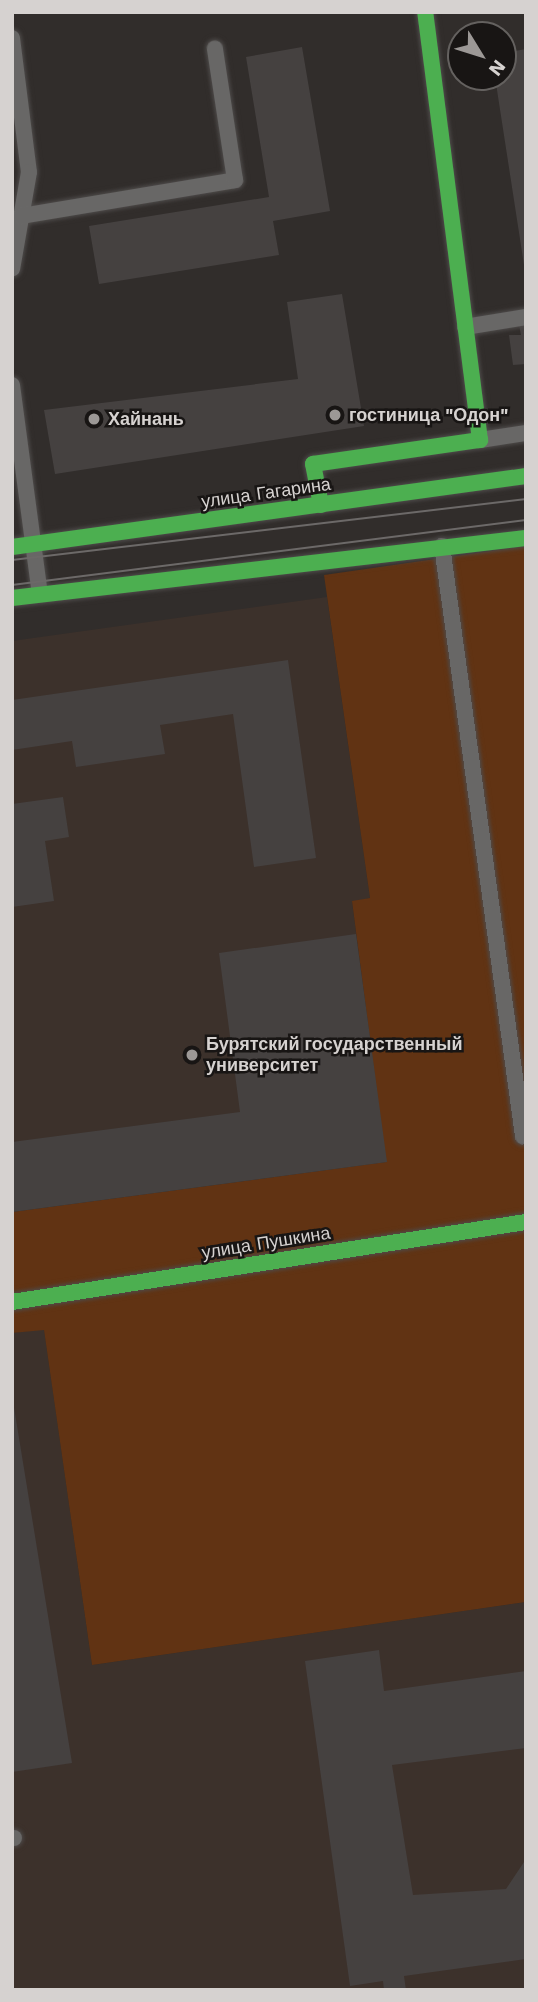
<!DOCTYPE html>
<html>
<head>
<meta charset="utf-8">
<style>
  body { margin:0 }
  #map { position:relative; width:538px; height:2002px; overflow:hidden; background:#312d2b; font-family:"Work Sans",sans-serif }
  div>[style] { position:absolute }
  .built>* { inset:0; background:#3c312b }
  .green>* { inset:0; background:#613313 }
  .building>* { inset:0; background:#454140 }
  .roads { filter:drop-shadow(0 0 2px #4e4b4a) drop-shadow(0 0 2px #4e4b4a) }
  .lane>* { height:16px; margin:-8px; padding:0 8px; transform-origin:8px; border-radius:8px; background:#686766 }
  .fast>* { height:16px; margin:-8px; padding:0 8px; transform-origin:8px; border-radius:8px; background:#4caf50 }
  .tram>* { height:2px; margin:-1px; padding:0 1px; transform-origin:1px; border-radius:1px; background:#6c6968 }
  .dots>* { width:19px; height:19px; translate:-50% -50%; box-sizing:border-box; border:4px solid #181514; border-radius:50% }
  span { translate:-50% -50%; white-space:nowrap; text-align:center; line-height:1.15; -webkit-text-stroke:5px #181514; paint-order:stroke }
  .poi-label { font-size:18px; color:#d6d2d0; font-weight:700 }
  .left { translate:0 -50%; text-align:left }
  .street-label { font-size:18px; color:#d6d2d0 }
  .frame { position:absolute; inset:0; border:14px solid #d6d2d0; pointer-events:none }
  .north { position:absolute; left:447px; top:21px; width:70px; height:70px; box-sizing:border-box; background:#181514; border:2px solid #64615f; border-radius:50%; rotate:128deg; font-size:19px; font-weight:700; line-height:28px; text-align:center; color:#d6d2d0 }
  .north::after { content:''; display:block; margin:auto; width:24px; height:32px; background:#9c9896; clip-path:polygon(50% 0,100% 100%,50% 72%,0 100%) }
</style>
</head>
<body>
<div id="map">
  <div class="built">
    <div style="clip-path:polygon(327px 597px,370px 898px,352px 902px,387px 1162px,12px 1212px,12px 641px)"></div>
    <div style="clip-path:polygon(44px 1329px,92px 1665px,526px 1602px,526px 1990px,12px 1990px,12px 1333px)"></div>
  </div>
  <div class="green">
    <div style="clip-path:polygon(526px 546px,526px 1602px,92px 1665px,44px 1330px,12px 1333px,12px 1212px,386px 1162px,352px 901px,370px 898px,324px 575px)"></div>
  </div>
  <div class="building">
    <div style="clip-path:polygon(302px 47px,330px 211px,273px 221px,279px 255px,99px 284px,89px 226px,269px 197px,246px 57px)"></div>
    <div style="clip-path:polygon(526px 49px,526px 265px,524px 265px,495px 77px,503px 77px,503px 53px)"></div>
    <div style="clip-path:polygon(342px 294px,364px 426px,55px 474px,44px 410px,298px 379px,287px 302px)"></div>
    <div style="clip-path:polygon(526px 324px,526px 364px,513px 365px,509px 335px,521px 335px,519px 325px)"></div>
    <div style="clip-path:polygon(288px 660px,316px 858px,254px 867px,233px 714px,160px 725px,165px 754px,76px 767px,72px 741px,12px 750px,12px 700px)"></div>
    <div style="clip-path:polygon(63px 797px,69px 837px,45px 841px,54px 901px,12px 907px,12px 804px)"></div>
    <div style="clip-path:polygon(356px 934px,387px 1162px,12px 1212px,12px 1142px,240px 1112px,219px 953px)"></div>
    <div style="clip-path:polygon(12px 1395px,72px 1763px,12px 1772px)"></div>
    <div style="clip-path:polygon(379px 1650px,384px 1691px,526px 1671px,526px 1748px,392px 1765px,413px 1895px,506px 1889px,526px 1859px,526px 1959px,404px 1976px,406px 1990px,384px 1990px,383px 1981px,350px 1986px,305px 1661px)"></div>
  </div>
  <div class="roads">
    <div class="lane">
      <div style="left:12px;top:38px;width:135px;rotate:82.8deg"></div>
      <div style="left:29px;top:172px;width:98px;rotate:99.9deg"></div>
      <div style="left:21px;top:216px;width:217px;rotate:-9.5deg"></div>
      <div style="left:235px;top:180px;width:133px;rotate:-98.7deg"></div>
      <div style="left:465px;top:327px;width:62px;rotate:-9.3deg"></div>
      <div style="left:12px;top:385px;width:211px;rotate:82.4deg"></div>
      <div style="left:480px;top:440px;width:47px;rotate:-8.7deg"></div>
      <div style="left:442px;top:546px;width:596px;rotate:82.18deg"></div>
      <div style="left:12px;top:1838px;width:2px"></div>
    </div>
    <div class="fast">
      <div style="left:321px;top:505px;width:42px;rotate:-101deg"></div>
      <div style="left:313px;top:464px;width:169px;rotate:-8.2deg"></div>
      <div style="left:480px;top:440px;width:432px;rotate:-97.3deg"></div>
      <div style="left:12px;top:547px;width:519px;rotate:-7.86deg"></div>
      <div style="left:12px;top:598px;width:517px;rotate:-6.66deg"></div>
      <div style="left:12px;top:1302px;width:520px;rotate:-8.85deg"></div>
    </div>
  </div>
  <div class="tram">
    <div style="left:12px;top:560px;width:518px;rotate:-6.77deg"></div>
    <div style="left:12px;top:585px;width:518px;rotate:-7.21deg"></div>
  </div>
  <div class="dots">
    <div style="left:335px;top:415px;background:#9c9896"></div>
    <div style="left:94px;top:419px;background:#9c9896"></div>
    <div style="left:192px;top:1055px;background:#9c9896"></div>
  </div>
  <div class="poi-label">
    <span class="left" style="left:349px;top:415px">гостиница "Одон"</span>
    <span class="left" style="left:108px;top:419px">Хайнань</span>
    <span class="left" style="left:206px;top:1055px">Бурятский государственный<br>университет</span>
  </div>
  <div class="street-label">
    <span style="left:266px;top:493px;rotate:-8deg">улица Гагарина</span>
    <span style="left:266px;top:1243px;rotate:-9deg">улица Пушкина</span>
  </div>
  <div class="frame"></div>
  <div class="north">N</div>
</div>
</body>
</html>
